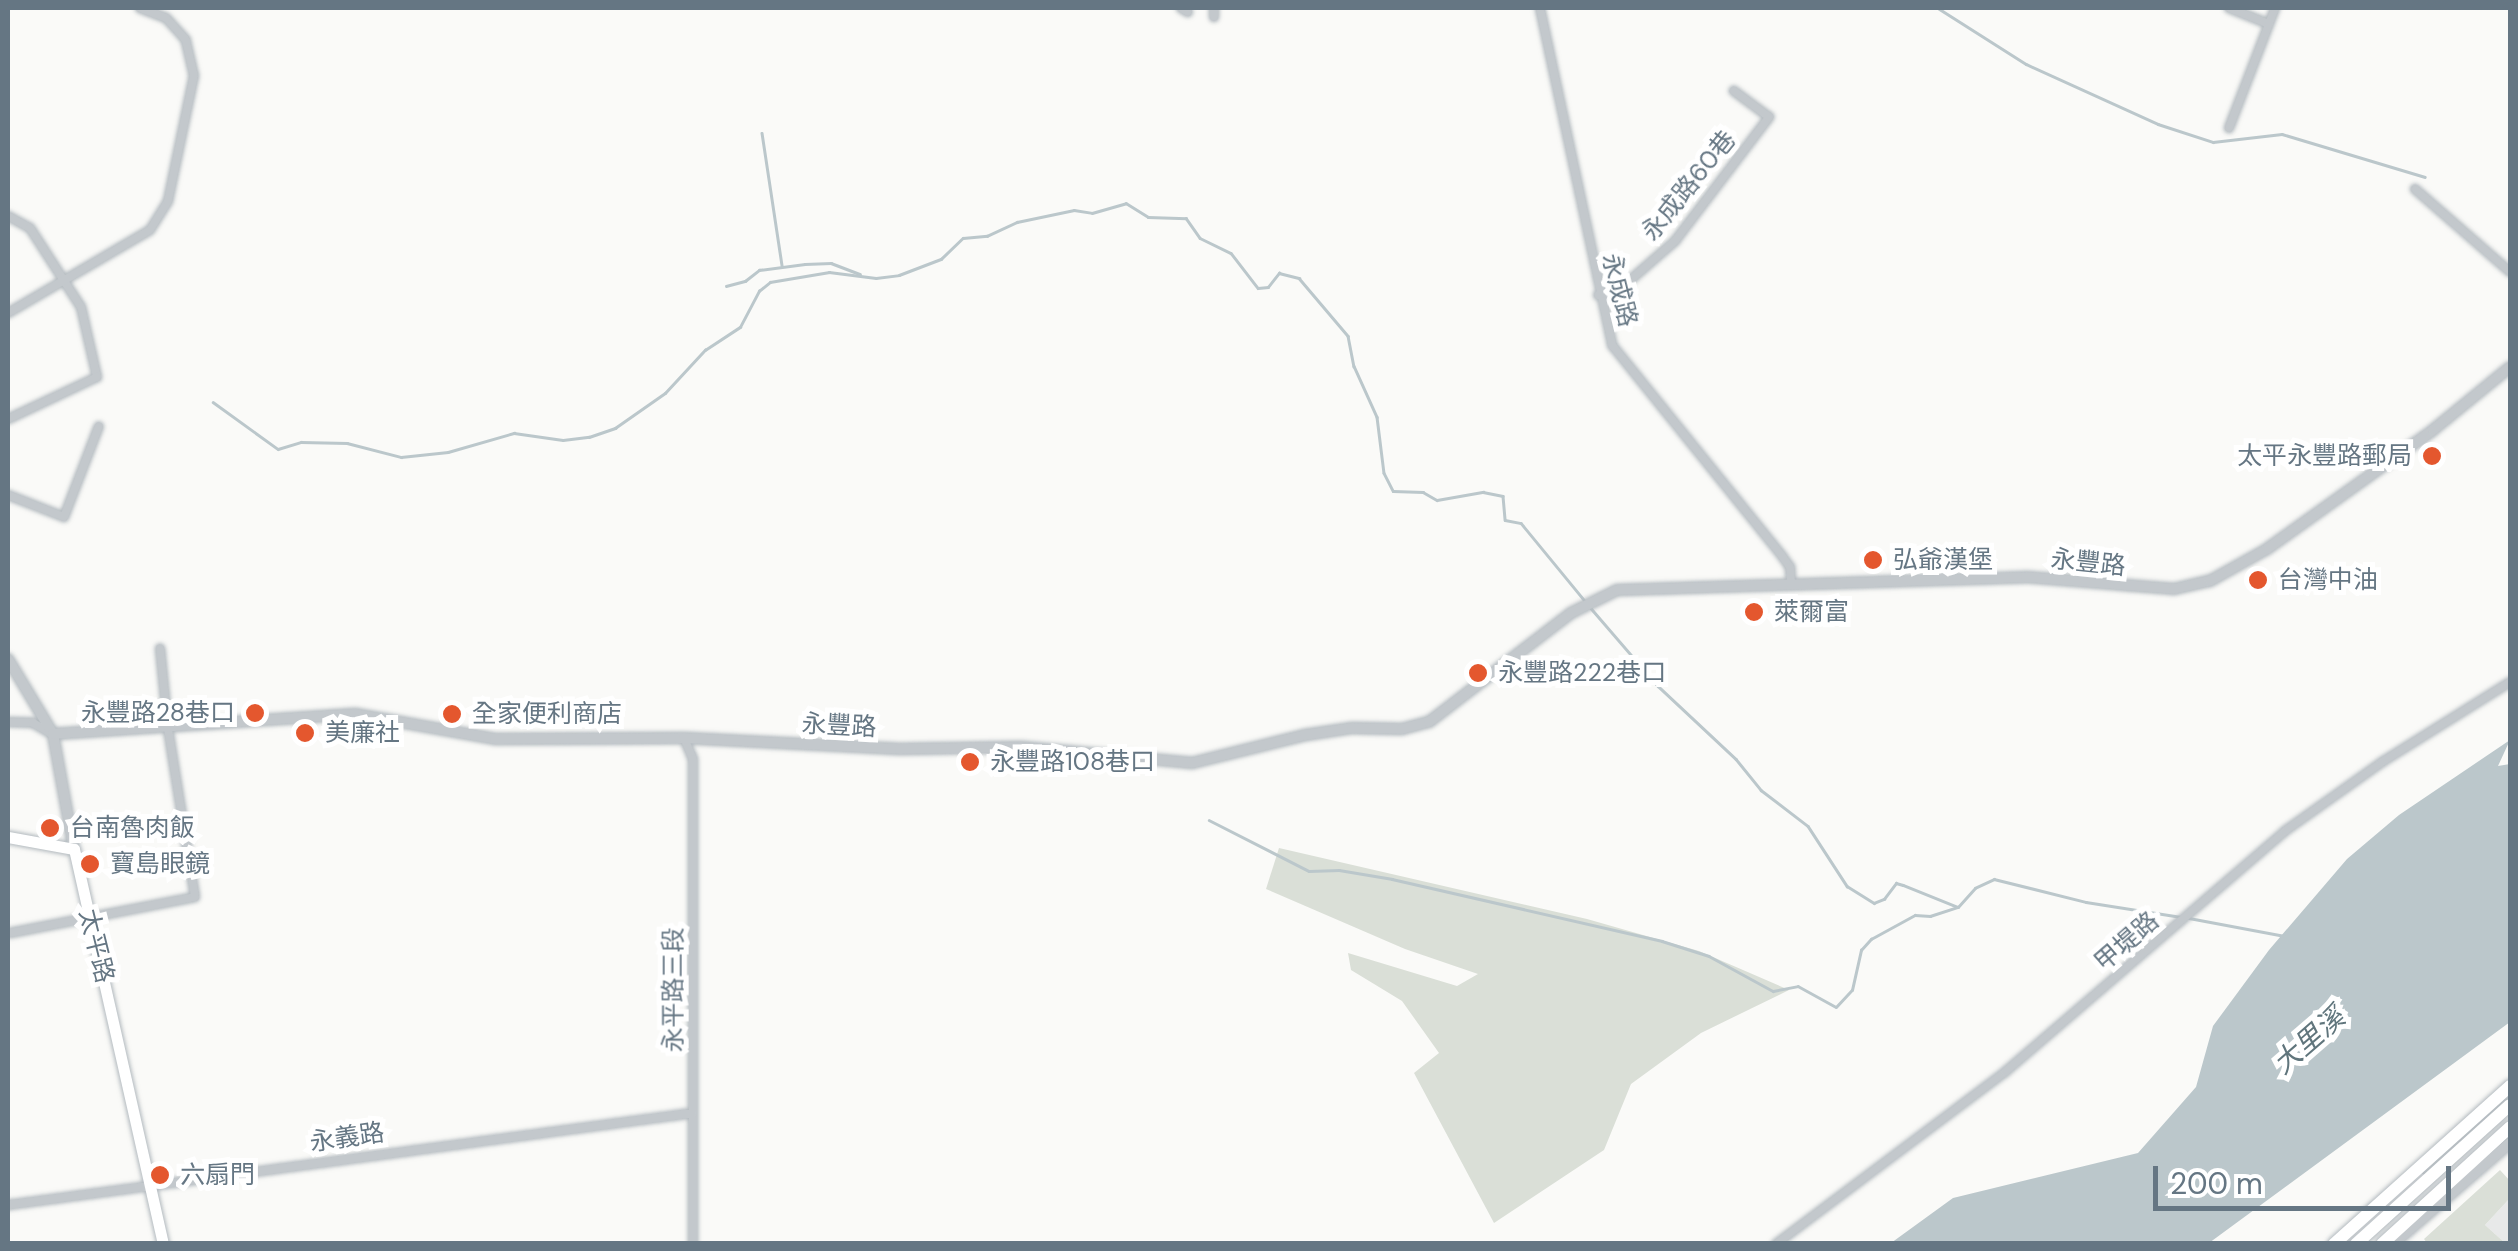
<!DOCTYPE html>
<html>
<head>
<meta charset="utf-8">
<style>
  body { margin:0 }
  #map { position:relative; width:2518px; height:1251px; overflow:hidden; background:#fafaf8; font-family:"DM Sans","Noto Sans TC",sans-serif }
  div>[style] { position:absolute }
  .built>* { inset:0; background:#e8e9e9 }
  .green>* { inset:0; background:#dadfd7 }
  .water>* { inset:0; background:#bbc7cb }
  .stream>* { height:2.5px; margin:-1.25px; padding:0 1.25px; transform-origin:1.25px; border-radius:1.25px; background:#bbc7cb }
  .roads { filter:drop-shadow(0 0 2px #b3babf) drop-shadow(0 0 2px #b3babf) }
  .minor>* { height:8px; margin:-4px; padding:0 4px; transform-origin:4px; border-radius:4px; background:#c3c8cc }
  .tertiary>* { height:10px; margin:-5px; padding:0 5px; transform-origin:5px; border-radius:5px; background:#c3c8cc }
  .secondary>* { height:11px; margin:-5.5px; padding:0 5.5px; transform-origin:5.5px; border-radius:5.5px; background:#fff }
  .trunk>* { height:12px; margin:-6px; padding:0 6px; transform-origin:6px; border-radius:6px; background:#fff }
  .dots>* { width:28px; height:28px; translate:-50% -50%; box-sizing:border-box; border:5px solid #fff; border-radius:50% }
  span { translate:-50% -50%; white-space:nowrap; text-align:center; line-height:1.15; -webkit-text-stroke:10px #fff; paint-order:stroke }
  .street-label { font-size:25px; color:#657683 }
  .poi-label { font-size:25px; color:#657683 }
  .right { translate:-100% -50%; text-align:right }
  .left { translate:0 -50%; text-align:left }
  .water-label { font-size:28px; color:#60757c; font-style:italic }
  .frame { position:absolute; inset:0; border:10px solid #657683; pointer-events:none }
  .scale { position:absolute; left:2153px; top:1166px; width:298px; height:45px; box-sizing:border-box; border:5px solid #657683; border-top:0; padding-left:12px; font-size:30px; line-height:35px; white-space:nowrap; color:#657683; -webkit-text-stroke:8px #fff; paint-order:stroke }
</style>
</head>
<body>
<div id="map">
  <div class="built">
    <div style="clip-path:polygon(2510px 1198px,2510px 1243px,2505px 1243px,2485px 1225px)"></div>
  </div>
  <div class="green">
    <div style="clip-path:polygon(1279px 848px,1587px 919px,1699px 951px,1789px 990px,1701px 1033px,1631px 1084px,1604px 1150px,1494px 1223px,1414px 1073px,1439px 1053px,1402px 1001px,1351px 970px,1348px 953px,1457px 986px,1478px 974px,1405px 949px,1266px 889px)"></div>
    <div style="clip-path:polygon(2500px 1170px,2510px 1181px,2510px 1198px,2485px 1225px,2505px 1243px,2427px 1243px,2424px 1239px)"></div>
  </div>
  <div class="water">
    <div style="clip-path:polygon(2510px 740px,2498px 766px,2510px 764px,2510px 1022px,2209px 1243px,1891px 1243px,1953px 1198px,2138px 1153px,2196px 1087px,2213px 1026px,2269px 950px,2347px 859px,2399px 815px)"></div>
  </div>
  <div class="stream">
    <div style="left:1938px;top:8px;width:104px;rotate:32.5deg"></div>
    <div style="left:2026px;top:64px;width:145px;rotate:24.4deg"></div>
    <div style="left:2158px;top:124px;width:58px;rotate:18.1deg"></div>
    <div style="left:2213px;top:142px;width:69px;rotate:-6.6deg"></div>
    <div style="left:2282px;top:134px;width:149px;rotate:16.7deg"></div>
    <div style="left:762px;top:133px;width:134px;rotate:81.4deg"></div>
    <div style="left:726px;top:286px;width:20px;rotate:-15deg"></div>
    <div style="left:745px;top:281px;width:18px;rotate:-38deg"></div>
    <div style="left:759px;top:270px;width:46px;rotate:-7.4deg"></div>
    <div style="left:805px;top:264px;width:26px;rotate:-2deg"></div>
    <div style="left:831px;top:263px;width:31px;rotate:21deg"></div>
    <div style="left:213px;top:402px;width:80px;rotate:35.9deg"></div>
    <div style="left:278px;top:449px;width:24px;rotate:-17deg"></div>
    <div style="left:301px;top:442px;width:46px;rotate:1.2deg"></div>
    <div style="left:347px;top:443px;width:56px;rotate:14.5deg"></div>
    <div style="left:401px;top:457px;width:47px;rotate:-6.1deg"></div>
    <div style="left:448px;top:452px;width:69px;rotate:-16.1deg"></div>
    <div style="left:514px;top:433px;width:49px;rotate:8.1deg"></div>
    <div style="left:563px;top:440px;width:26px;rotate:-7deg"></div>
    <div style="left:589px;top:437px;width:28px;rotate:-19deg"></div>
    <div style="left:615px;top:428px;width:61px;rotate:-35deg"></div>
    <div style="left:665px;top:393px;width:59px;rotate:-47.1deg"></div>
    <div style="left:705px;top:350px;width:42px;rotate:-33.3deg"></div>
    <div style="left:740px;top:327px;width:41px;rotate:-62.2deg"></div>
    <div style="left:759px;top:291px;width:14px;rotate:-39deg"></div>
    <div style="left:770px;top:282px;width:60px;rotate:-9.6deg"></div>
    <div style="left:829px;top:272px;width:47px;rotate:7.3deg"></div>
    <div style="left:876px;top:278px;width:23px;rotate:-7deg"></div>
    <div style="left:899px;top:275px;width:45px;rotate:-20.9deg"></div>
    <div style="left:941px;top:259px;width:30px;rotate:-44deg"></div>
    <div style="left:963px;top:238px;width:24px;rotate:-5deg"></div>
    <div style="left:987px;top:236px;width:33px;rotate:-25deg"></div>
    <div style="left:1017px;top:222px;width:58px;rotate:-11.9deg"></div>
    <div style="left:1074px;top:210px;width:18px;rotate:9deg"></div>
    <div style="left:1092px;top:213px;width:35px;rotate:-16deg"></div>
    <div style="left:1126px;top:203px;width:26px;rotate:32deg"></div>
    <div style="left:1148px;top:217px;width:38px;rotate:2deg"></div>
    <div style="left:1186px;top:218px;width:24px;rotate:55deg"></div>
    <div style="left:1200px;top:238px;width:34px;rotate:26deg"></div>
    <div style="left:1231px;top:253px;width:44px;rotate:52.4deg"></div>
    <div style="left:1258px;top:288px;width:10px;rotate:-6deg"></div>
    <div style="left:1268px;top:287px;width:18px;rotate:-52deg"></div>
    <div style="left:1279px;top:273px;width:21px;rotate:14deg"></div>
    <div style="left:1299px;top:278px;width:76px;rotate:49.8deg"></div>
    <div style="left:1348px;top:336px;width:31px;rotate:79deg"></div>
    <div style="left:1354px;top:366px;width:56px;rotate:65.7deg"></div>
    <div style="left:1377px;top:417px;width:56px;rotate:82.9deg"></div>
    <div style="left:1384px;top:473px;width:20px;rotate:63deg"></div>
    <div style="left:1393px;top:491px;width:30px;rotate:2deg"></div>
    <div style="left:1423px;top:492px;width:16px;rotate:30deg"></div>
    <div style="left:1437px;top:500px;width:47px;rotate:-9.9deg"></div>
    <div style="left:1483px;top:492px;width:20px;rotate:11deg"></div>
    <div style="left:1503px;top:496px;width:24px;rotate:85deg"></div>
    <div style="left:1505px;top:520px;width:16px;rotate:11deg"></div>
    <div style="left:1521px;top:523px;width:101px;rotate:50.6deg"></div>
    <div style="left:1590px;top:607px;width:104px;rotate:49.3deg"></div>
    <div style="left:1658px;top:686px;width:107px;rotate:43.1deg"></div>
    <div style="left:1736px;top:759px;width:40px;rotate:51deg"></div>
    <div style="left:1761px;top:790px;width:59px;rotate:37.5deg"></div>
    <div style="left:1808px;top:826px;width:72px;rotate:57deg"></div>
    <div style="left:1847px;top:886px;width:32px;rotate:32deg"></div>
    <div style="left:1874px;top:903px;width:11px;rotate:-22deg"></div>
    <div style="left:1884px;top:899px;width:20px;rotate:-53deg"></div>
    <div style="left:1896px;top:883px;width:7px;rotate:16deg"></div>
    <div style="left:1903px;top:885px;width:59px;rotate:21.8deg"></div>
    <div style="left:1209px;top:820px;width:112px;rotate:27deg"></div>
    <div style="left:1309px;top:871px;width:30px;rotate:-2deg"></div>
    <div style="left:1339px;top:870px;width:54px;rotate:9.6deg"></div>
    <div style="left:1392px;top:879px;width:277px;rotate:12.9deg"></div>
    <div style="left:1662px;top:941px;width:49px;rotate:17.7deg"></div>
    <div style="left:1709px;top:956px;width:73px;rotate:28.7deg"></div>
    <div style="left:1773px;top:991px;width:25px;rotate:-11deg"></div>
    <div style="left:1798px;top:986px;width:43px;rotate:28.9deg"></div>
    <div style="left:1836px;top:1007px;width:23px;rotate:-47deg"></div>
    <div style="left:1852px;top:990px;width:41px;rotate:-77.3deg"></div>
    <div style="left:1861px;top:950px;width:15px;rotate:-48deg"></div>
    <div style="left:1871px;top:939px;width:50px;rotate:-28.6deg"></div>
    <div style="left:1915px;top:915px;width:15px;rotate:4deg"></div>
    <div style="left:1930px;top:916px;width:29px;rotate:-18deg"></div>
    <div style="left:1958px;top:907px;width:25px;rotate:-48deg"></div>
    <div style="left:1975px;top:888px;width:21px;rotate:-25deg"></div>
    <div style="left:1994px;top:879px;width:95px;rotate:14deg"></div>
    <div style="left:2086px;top:902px;width:96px;rotate:9deg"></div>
    <div style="left:2189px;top:918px;width:97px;rotate:10.7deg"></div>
  </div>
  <div class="roads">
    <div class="minor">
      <div style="left:1181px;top:8px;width:8px;rotate:30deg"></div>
      <div style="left:1540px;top:8px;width:345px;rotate:77.9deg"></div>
      <div style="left:1612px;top:345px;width:271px;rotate:51.1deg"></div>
      <div style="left:1782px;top:556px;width:14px;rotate:54deg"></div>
      <div style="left:1790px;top:567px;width:16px;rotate:86deg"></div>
      <div style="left:2229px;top:8px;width:43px;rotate:21.8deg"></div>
      <div style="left:1214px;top:17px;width:9px;rotate:-90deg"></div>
      <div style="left:2229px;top:128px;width:129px;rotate:-69deg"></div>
      <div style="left:2415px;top:189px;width:126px;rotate:41.1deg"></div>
      <div style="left:8px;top:216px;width:25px;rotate:29deg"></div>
      <div style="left:30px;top:228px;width:94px;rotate:57.2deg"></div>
      <div style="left:81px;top:307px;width:72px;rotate:77.1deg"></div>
      <div style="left:97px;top:377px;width:98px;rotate:154.7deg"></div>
      <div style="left:1598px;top:295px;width:23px;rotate:-15deg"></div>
      <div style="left:1620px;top:289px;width:73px;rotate:-41.1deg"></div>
      <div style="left:1675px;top:241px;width:156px;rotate:-52.8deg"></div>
      <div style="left:1769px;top:117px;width:44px;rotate:-143.4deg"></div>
      <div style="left:8px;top:313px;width:164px;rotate:-30.3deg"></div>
      <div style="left:150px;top:230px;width:34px;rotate:-58deg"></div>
      <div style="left:168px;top:201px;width:128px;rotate:-78.3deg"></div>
      <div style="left:194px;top:76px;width:37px;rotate:-103deg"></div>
      <div style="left:186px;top:40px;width:30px;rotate:-132deg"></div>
      <div style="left:166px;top:18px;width:28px;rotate:-159deg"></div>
      <div style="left:8px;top:495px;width:60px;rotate:21.4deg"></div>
      <div style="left:64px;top:517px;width:97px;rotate:-69deg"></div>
      <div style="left:8px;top:722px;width:25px;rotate:2deg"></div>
      <div style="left:33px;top:723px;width:20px;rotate:30deg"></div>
      <div style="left:684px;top:738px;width:23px;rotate:67deg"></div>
      <div style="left:693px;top:759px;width:485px;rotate:90deg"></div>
      <div style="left:10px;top:933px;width:188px;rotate:-11deg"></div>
      <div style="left:195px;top:897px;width:171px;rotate:-99.1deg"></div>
      <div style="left:168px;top:728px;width:80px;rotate:-95.7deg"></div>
      <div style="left:8px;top:1205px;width:691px;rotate:-7.65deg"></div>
      <div style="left:1776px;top:1244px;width:286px;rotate:-36.9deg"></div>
      <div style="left:2005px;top:1072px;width:369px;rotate:-40.7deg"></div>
      <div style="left:2285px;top:831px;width:119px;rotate:-35.4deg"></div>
      <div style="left:2382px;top:762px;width:151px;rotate:-32deg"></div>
    </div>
    <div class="tertiary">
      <div style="left:8px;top:659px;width:87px;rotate:59deg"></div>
      <div style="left:53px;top:734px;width:117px;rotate:79.7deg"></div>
      <div style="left:53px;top:734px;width:303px;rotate:-3.8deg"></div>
      <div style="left:355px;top:714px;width:142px;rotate:10.1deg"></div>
      <div style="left:495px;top:739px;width:189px;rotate:-0.3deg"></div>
      <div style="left:684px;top:738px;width:216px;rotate:2.9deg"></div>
      <div style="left:900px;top:749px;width:121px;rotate:-0.9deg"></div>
      <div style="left:1021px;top:747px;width:172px;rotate:5.3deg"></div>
      <div style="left:1192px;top:763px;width:116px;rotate:-13.9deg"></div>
      <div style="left:1305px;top:735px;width:48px;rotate:-8.5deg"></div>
      <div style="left:1352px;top:728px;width:50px;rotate:1.1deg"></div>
      <div style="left:1402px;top:729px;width:28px;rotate:-15deg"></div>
      <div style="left:1429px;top:722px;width:179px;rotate:-37.5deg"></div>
      <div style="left:1571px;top:613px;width:51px;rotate:-26.6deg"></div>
      <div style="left:1617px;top:590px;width:409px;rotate:-1.8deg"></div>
      <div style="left:2026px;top:577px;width:148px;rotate:4.6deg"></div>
      <div style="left:2174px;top:589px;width:37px;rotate:-13deg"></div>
      <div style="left:2210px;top:581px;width:65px;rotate:-29.3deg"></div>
      <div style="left:2267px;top:549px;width:204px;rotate:-35.6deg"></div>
      <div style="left:2433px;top:430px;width:99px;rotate:-39.3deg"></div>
      <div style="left:2345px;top:1244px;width:100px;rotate:-41.3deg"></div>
      <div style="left:2393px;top:1244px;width:155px;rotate:-40.8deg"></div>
    </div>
    <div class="secondary">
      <div style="left:8px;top:837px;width:67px;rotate:10.3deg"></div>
      <div style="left:74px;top:849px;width:405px;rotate:77.3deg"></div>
    </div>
    <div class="trunk">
      <div style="left:2334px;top:1244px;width:237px;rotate:-41.9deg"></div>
      <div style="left:2356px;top:1244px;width:207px;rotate:-42.1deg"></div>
      <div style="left:2382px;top:1244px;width:173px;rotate:-42.4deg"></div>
    </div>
  </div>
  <div class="dots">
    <div style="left:2432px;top:456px;background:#e4572e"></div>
    <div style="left:1873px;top:560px;background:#e4572e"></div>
    <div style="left:2258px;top:580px;background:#e4572e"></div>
    <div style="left:1754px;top:612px;background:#e4572e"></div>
    <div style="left:1478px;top:673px;background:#e4572e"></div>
    <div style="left:255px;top:713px;background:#e4572e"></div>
    <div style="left:452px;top:714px;background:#e4572e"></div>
    <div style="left:305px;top:733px;background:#e4572e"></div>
    <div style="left:970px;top:762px;background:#e4572e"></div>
    <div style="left:50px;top:828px;background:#e4572e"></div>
    <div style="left:90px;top:864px;background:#e4572e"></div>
    <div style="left:160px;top:1175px;background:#e4572e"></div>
  </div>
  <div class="street-label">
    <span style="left:1689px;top:186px;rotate:-51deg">永成路60巷</span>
    <span style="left:1619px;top:290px;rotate:76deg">永成路</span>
    <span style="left:2088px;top:563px;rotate:6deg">永豐路</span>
    <span style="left:839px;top:726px;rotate:3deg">永豐路</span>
    <span style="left:2127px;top:942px;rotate:-41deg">甲堤路</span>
    <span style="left:96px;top:946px;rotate:76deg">太平路</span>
    <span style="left:674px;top:990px;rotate:-90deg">永平路三段</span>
    <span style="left:347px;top:1138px;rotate:-8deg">永義路</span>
  </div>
  <div class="poi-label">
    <span class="right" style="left:2412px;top:456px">太平永豐路郵局</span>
    <span class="left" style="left:1893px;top:560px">弘爺漢堡</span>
    <span class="left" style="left:2278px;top:580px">台灣中油</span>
    <span class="left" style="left:1774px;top:612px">萊爾富</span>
    <span class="left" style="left:1498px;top:673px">永豐路222巷口</span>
    <span class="right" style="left:235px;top:713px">永豐路28巷口</span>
    <span class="left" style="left:472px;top:714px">全家便利商店</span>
    <span class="left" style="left:325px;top:733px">美廉社</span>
    <span class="left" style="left:990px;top:762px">永豐路108巷口</span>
    <span class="left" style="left:70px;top:828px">台南魯肉飯</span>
    <span class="left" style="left:110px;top:864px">寶島眼鏡</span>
    <span class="left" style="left:180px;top:1175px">六扇門</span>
  </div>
  <div class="water-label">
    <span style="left:2309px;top:1041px;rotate:-41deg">大里溪</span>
  </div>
  <div class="frame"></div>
  <div class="scale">200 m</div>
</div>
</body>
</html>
